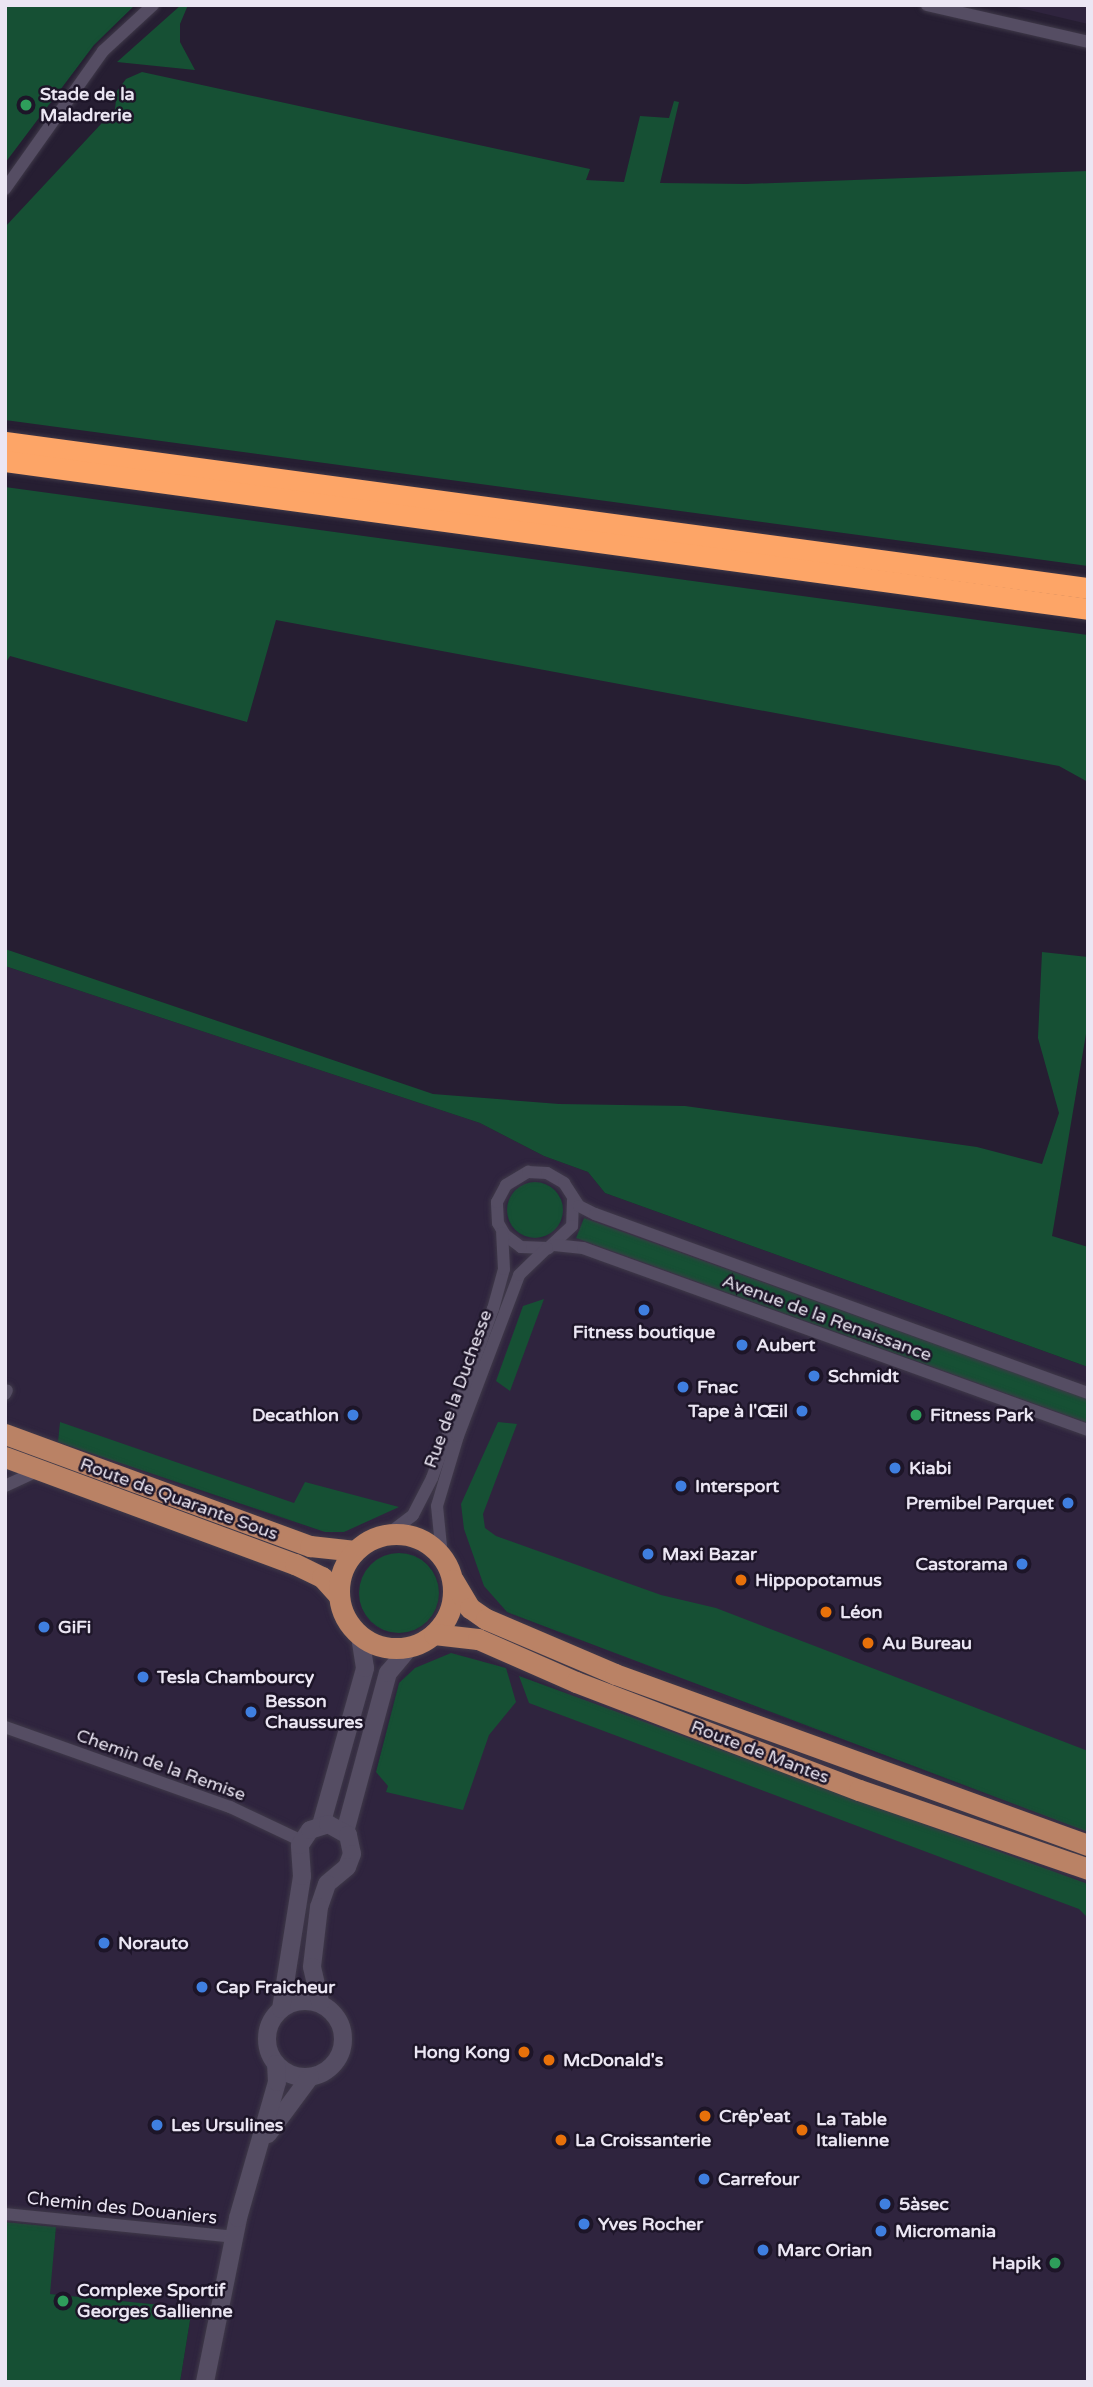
<!DOCTYPE html>
<html>
<head>
<meta charset="utf-8">
<style>
  body { margin:0 }
  #map { position:relative; width:1093px; height:2387px; overflow:hidden; background:#261e32; font-family:"Varela Round",sans-serif }
  div>[style] { position:absolute }
  .built>* { inset:0; background:#2f243e }
  .green>* { inset:0; background:#165034 }
  .round { border-radius:50% }
  .roads { filter:drop-shadow(0 0 2px #3f3949) drop-shadow(0 0 2px #3f3949) }
  .street>* { height:12px; margin:-6px; padding:0 6px; transform-origin:6px; border-radius:6px; background:#554d63 }
  .secondary>* { height:18px; margin:-9px; padding:0 9px; transform-origin:9px; border-radius:9px; background:#554d63 }
  .secondary>.ring { margin:-9px; padding:0; box-sizing:content-box; background:none; border:18px solid #554d63; border-radius:50% }
  .primary>* { height:21px; margin:-10.5px; padding:0 10.5px; transform-origin:10.5px; border-radius:10.5px; background:#ba8265 }
  .primary>.ring { margin:-10.5px; padding:0; box-sizing:content-box; background:none; border:21px solid #ba8265; border-radius:50% }
  .highway>* { height:21px; margin:-10.5px; padding:0 10.5px; transform-origin:10.5px; border-radius:10.5px; background:#fda567 }
  .dots>* { width:19px; height:19px; translate:-50% -50%; box-sizing:border-box; border:4px solid #1d1528; border-radius:50% }
  span { translate:-50% -50%; white-space:nowrap; text-align:center; line-height:1.15; -webkit-text-stroke:5px #1d1528; paint-order:stroke }
  .poi-label { font-size:18px; color:#ebe6f3; font-weight:700 }
  .left { translate:0 -50%; text-align:left }
  .right { translate:-100% -50%; text-align:right }
  .street-label { font-size:18px; color:#ebe6f3 }
  .frame { position:absolute; inset:0; border:7px solid #ebe6f3; pointer-events:none }
</style>
</head>
<body>
<div id="map">
  <div class="built">
    <div style="clip-path:polygon(1007px 5px,1088px 5px,1088px 24px)"></div>
    <div style="clip-path:polygon(5px 966px,480px 1123px,544px 1156px,588px 1172px,605px 1193px,1088px 1367px,1088px 2382px,180px 2382px,192px 2308px,49px 2294px,56px 2227px,5px 2222px)"></div>
  </div>
  <div class="green">
    <div style="clip-path:polygon(5px 5px,135px 5px,94px 45px,5px 163px)"></div>
    <div style="clip-path:polygon(181px 5px,188px 5px,180px 24px,180px 42px,195px 70px,117px 62px)"></div>
    <div style="clip-path:polygon(142px 72px,590px 169px,586px 180px,624px 182px,640px 116px,669px 118px,674px 101px,679px 102px,660px 183px,746px 184px,1088px 171px,1088px 566px,5px 420px,5px 227px,115px 109px,117px 91px,126px 79px)"></div>
    <div style="clip-path:polygon(5px 487px,1088px 635px,1088px 782px,1059px 766px,276px 620px,247px 722px,10px 656px,5px 664px)"></div>
    <div style="clip-path:polygon(5px 949px,433px 1094px,559px 1104px,685px 1106px,977px 1147px,1042px 1164px,1059px 1113px,1038px 1038px,1042px 952px,1088px 957px,1088px 1022px,1052px 1236px,1088px 1247px,1088px 1367px,605px 1193px,588px 1172px,544px 1156px,480px 1123px,5px 966px)"></div>
    <div class="round" style="left:507px;top:1182px;width:56px;height:56px"></div>
    <div style="clip-path:polygon(584px 1218px,1088px 1399px,1088px 1423px,576px 1238px)"></div>
    <div style="clip-path:polygon(544px 1299px,510px 1391px,496px 1381px,523px 1306px)"></div>
    <div style="clip-path:polygon(60px 1422px,294px 1503px,305px 1482px,399px 1507px,344px 1532px,325px 1532px,58px 1442px)"></div>
    <div style="clip-path:polygon(498px 1422px,517px 1424px,483px 1514px,485px 1528px,496px 1536px,661px 1595px,716px 1608px,1088px 1751px,1088px 1832px,507px 1612px,484px 1586px,464px 1529px,461px 1504px)"></div>
    <div class="round" style="left:359px;top:1553px;width:80px;height:80px"></div>
    <div style="clip-path:polygon(451px 1653px,506px 1668px,516px 1702px,489px 1735px,463px 1810px,386px 1792px,388px 1786px,376px 1772px,399px 1683px,415px 1668px)"></div>
    <div style="clip-path:polygon(519px 1676px,1088px 1884px,1088px 1918px,1079px 1909px,529px 1703px)"></div>
    <div style="clip-path:polygon(5px 2222px,56px 2227px,50px 2294px,192px 2308px,180px 2382px,5px 2382px)"></div>
  </div>
  <div class="roads">
    <div class="street">
      <div style="left:927px;top:5px;width:165px;rotate:12.9deg"></div>
      <div style="left:5px;top:189px;width:169px;rotate:-54.6deg"></div>
      <div style="left:103px;top:51px;width:68px;rotate:-42.6deg"></div>
      <div style="left:573px;top:1200px;width:26px;rotate:92deg"></div>
      <div style="left:572px;top:1226px;width:33px;rotate:137deg"></div>
      <div style="left:548px;top:1248px;width:27px;rotate:-178deg"></div>
      <div style="left:521px;top:1247px;width:20px;rotate:-143deg"></div>
      <div style="left:505px;top:1235px;width:14px;rotate:-120deg"></div>
      <div style="left:498px;top:1223px;width:21px;rotate:-93deg"></div>
      <div style="left:497px;top:1202px;width:19px;rotate:-62deg"></div>
      <div style="left:506px;top:1185px;width:26px;rotate:-31deg"></div>
      <div style="left:528px;top:1172px;width:19px;rotate:3deg"></div>
      <div style="left:547px;top:1173px;width:20px;rotate:30deg"></div>
      <div style="left:564px;top:1183px;width:27px;rotate:57deg"></div>
      <div style="left:579px;top:1206px;width:18px;rotate:27deg"></div>
      <div style="left:595px;top:1214px;width:524px;rotate:19.96deg"></div>
      <div style="left:554px;top:1245px;width:29px;rotate:6deg"></div>
      <div style="left:583px;top:1248px;width:537px;rotate:19.82deg"></div>
      <div style="left:5px;top:1394px;width:4px;rotate:-63deg"></div>
      <div style="left:5px;top:1486px;width:38px;rotate:-25deg"></div>
      <div style="left:388px;top:1534px;width:31px;rotate:-37deg"></div>
      <div style="left:413px;top:1515px;width:42px;rotate:-62.8deg"></div>
      <div style="left:432px;top:1478px;width:180px;rotate:-70.2deg"></div>
      <div style="left:493px;top:1309px;width:41px;rotate:-74.6deg"></div>
      <div style="left:504px;top:1269px;width:36px;rotate:-93deg"></div>
      <div style="left:442px;top:1556px;width:50px;rotate:-95.7deg"></div>
      <div style="left:437px;top:1506px;width:73px;rotate:-73.3deg"></div>
      <div style="left:458px;top:1436px;width:172px;rotate:-69.2deg"></div>
      <div style="left:519px;top:1275px;width:39px;rotate:-44deg"></div>
      <div style="left:5px;top:1727px;width:239px;rotate:19.6deg"></div>
      <div style="left:230px;top:1807px;width:80px;rotate:25.3deg"></div>
      <div style="left:5px;top:2214px;width:231px;rotate:5.7deg"></div>
    </div>
    <div class="secondary">
      <div style="left:321px;top:1825px;width:163px;rotate:-74.3deg"></div>
      <div style="left:365px;top:1668px;width:32px;rotate:-99deg"></div>
      <div style="left:345px;top:1832px;width:165px;rotate:-74.9deg"></div>
      <div style="left:388px;top:1673px;width:34px;rotate:-50deg"></div>
      <div class="ring" style="left:267px;top:2001px;width:58px;height:58px"></div>
      <div style="left:281px;top:2009px;width:135px;rotate:-81deg"></div>
      <div style="left:302px;top:1876px;width:31px;rotate:-94deg"></div>
      <div style="left:300px;top:1845px;width:18px;rotate:-56deg"></div>
      <div style="left:310px;top:1830px;width:19px;rotate:-18deg"></div>
      <div style="left:328px;top:1824px;width:23px;rotate:29deg"></div>
      <div style="left:348px;top:1835px;width:19px;rotate:78deg"></div>
      <div style="left:352px;top:1854px;width:14px;rotate:111deg"></div>
      <div style="left:347px;top:1867px;width:26px;rotate:140deg"></div>
      <div style="left:327px;top:1884px;width:24px;rotate:109deg"></div>
      <div style="left:319px;top:1907px;width:60px;rotate:96.7deg"></div>
      <div style="left:312px;top:1967px;width:37px;rotate:77deg"></div>
      <div style="left:268px;top:2134px;width:71px;rotate:-53.6deg"></div>
      <div style="left:205px;top:2382px;width:167px;rotate:-78.6deg"></div>
      <div style="left:238px;top:2218px;width:141px;rotate:-74deg"></div>
      <div style="left:277px;top:2082px;width:18px;rotate:-93deg"></div>
    </div>
    <div class="primary">
      <div style="left:5px;top:1434px;width:325px;rotate:20.2deg"></div>
      <div style="left:310px;top:1546px;width:45px;rotate:6.3deg"></div>
      <div style="left:5px;top:1457px;width:309px;rotate:20.3deg"></div>
      <div style="left:295px;top:1564px;width:30px;rotate:26deg"></div>
      <div style="left:322px;top:1577px;width:25px;rotate:48deg"></div>
      <div class="ring" style="left:339px;top:1534px;width:93px;height:93px"></div>
      <div style="left:453px;top:1580px;width:33px;rotate:59deg"></div>
      <div style="left:470px;top:1608px;width:19px;rotate:35deg"></div>
      <div style="left:486px;top:1619px;width:140px;rotate:23.1deg"></div>
      <div style="left:615px;top:1674px;width:503px;rotate:19.88deg"></div>
      <div style="left:434px;top:1634px;width:44px;rotate:6.5deg"></div>
      <div style="left:478px;top:1639px;width:107px;rotate:23.7deg"></div>
      <div style="left:576px;top:1682px;width:303px;rotate:20.9deg"></div>
      <div style="left:859px;top:1790px;width:242px;rotate:19deg"></div>
    </div>
    <div class="highway">
      <div style="left:5px;top:442px;width:1093px;rotate:7.68deg"></div>
      <div style="left:5px;top:461px;width:1093px;rotate:7.78deg"></div>
    </div>
  </div>
  <div class="dots">
    <div style="left:26px;top:105px;background:#2e9e5b"></div>
    <div style="left:644px;top:1310px;background:#3f7fe0"></div>
    <div style="left:742px;top:1345px;background:#3f7fe0"></div>
    <div style="left:814px;top:1376px;background:#3f7fe0"></div>
    <div style="left:683px;top:1387px;background:#3f7fe0"></div>
    <div style="left:802px;top:1411px;background:#3f7fe0"></div>
    <div style="left:353px;top:1415px;background:#3f7fe0"></div>
    <div style="left:916px;top:1415px;background:#2e9e5b"></div>
    <div style="left:895px;top:1468px;background:#3f7fe0"></div>
    <div style="left:681px;top:1486px;background:#3f7fe0"></div>
    <div style="left:1068px;top:1503px;background:#3f7fe0"></div>
    <div style="left:648px;top:1554px;background:#3f7fe0"></div>
    <div style="left:1022px;top:1564px;background:#3f7fe0"></div>
    <div style="left:741px;top:1580px;background:#e8710a"></div>
    <div style="left:826px;top:1612px;background:#e8710a"></div>
    <div style="left:44px;top:1627px;background:#3f7fe0"></div>
    <div style="left:868px;top:1643px;background:#e8710a"></div>
    <div style="left:143px;top:1677px;background:#3f7fe0"></div>
    <div style="left:251px;top:1712px;background:#3f7fe0"></div>
    <div style="left:104px;top:1943px;background:#3f7fe0"></div>
    <div style="left:202px;top:1987px;background:#3f7fe0"></div>
    <div style="left:524px;top:2052px;background:#e8710a"></div>
    <div style="left:549px;top:2060px;background:#e8710a"></div>
    <div style="left:705px;top:2116px;background:#e8710a"></div>
    <div style="left:157px;top:2125px;background:#3f7fe0"></div>
    <div style="left:802px;top:2130px;background:#e8710a"></div>
    <div style="left:561px;top:2140px;background:#e8710a"></div>
    <div style="left:704px;top:2179px;background:#3f7fe0"></div>
    <div style="left:885px;top:2204px;background:#3f7fe0"></div>
    <div style="left:584px;top:2224px;background:#3f7fe0"></div>
    <div style="left:881px;top:2231px;background:#3f7fe0"></div>
    <div style="left:763px;top:2250px;background:#3f7fe0"></div>
    <div style="left:1055px;top:2263px;background:#2e9e5b"></div>
    <div style="left:63px;top:2301px;background:#2e9e5b"></div>
  </div>
  <div class="poi-label">
    <span class="left" style="left:40px;top:105px">Stade de la<br>Maladrerie</span>
    <span style="left:644px;top:1332px">Fitness boutique</span>
    <span class="left" style="left:756px;top:1345px">Aubert</span>
    <span class="left" style="left:828px;top:1376px">Schmidt</span>
    <span class="left" style="left:697px;top:1387px">Fnac</span>
    <span class="right" style="left:788px;top:1411px">Tape à l'Œil</span>
    <span class="right" style="left:339px;top:1415px">Decathlon</span>
    <span class="left" style="left:930px;top:1415px">Fitness Park</span>
    <span class="left" style="left:909px;top:1468px">Kiabi</span>
    <span class="left" style="left:695px;top:1486px">Intersport</span>
    <span class="right" style="left:1054px;top:1503px">Premibel Parquet</span>
    <span class="left" style="left:662px;top:1554px">Maxi Bazar</span>
    <span class="right" style="left:1008px;top:1564px">Castorama</span>
    <span class="left" style="left:755px;top:1580px">Hippopotamus</span>
    <span class="left" style="left:840px;top:1612px">Léon</span>
    <span class="left" style="left:58px;top:1627px">GiFi</span>
    <span class="left" style="left:882px;top:1643px">Au Bureau</span>
    <span class="left" style="left:157px;top:1677px">Tesla Chambourcy</span>
    <span class="left" style="left:265px;top:1712px">Besson<br>Chaussures</span>
    <span class="left" style="left:118px;top:1943px">Norauto</span>
    <span class="left" style="left:216px;top:1987px">Cap Fraicheur</span>
    <span class="right" style="left:510px;top:2052px">Hong Kong</span>
    <span class="left" style="left:563px;top:2060px">McDonald's</span>
    <span class="left" style="left:719px;top:2116px">Crêp'eat</span>
    <span class="left" style="left:816px;top:2130px">La Table<br>Italienne</span>
    <span class="left" style="left:171px;top:2125px">Les Ursulines</span>
    <span class="left" style="left:575px;top:2140px">La Croissanterie</span>
    <span class="left" style="left:718px;top:2179px">Carrefour</span>
    <span class="left" style="left:899px;top:2204px">5àsec</span>
    <span class="left" style="left:598px;top:2224px">Yves Rocher</span>
    <span class="left" style="left:895px;top:2231px">Micromania</span>
    <span class="left" style="left:777px;top:2250px">Marc Orian</span>
    <span class="right" style="left:1041px;top:2263px">Hapik</span>
    <span class="left" style="left:77px;top:2301px">Complexe Sportif<br>Georges Gallienne</span>
  </div>
  <div class="street-label">
    <span style="left:827px;top:1318px;rotate:20deg">Avenue de la Renaissance</span>
    <span style="left:458px;top:1389px;rotate:-70deg">Rue de la Duchesse</span>
    <span style="left:179px;top:1499px;rotate:20deg">Route de Quarante Sous</span>
    <span style="left:760px;top:1752px;rotate:21deg">Route de Mantes</span>
    <span style="left:161px;top:1765px;rotate:20deg">Chemin de la Remise</span>
    <span style="left:122px;top:2208px;rotate:6deg">Chemin des Douaniers</span>
  </div>
  <div class="frame"></div>
</div>
</body>
</html>
